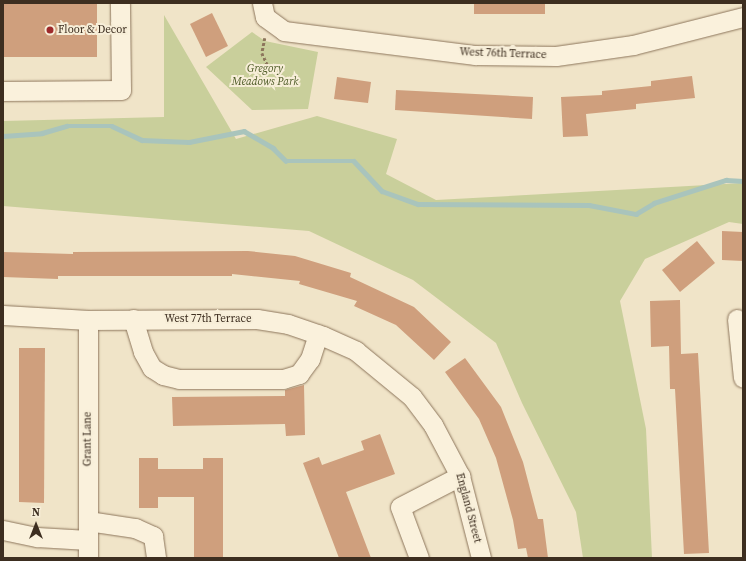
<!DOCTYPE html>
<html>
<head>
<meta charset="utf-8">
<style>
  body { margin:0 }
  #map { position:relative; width:746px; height:561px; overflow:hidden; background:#f0e4c8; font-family:"Source Serif 4",serif }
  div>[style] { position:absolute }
  .green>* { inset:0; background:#c9cf9b }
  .stream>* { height:4.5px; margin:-2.25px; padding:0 2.25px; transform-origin:2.25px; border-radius:2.25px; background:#a9c4bc }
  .building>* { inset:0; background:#cf9f7d }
  .path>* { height:2.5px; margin-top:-1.25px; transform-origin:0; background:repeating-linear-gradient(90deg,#8d765c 0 3px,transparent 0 5px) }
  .roads { filter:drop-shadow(0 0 1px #8d765c) drop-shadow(0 0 1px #8d765c) }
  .minor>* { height:19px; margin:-9.5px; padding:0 9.5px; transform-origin:9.5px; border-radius:9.5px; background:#faf1dc }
  .dots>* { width:11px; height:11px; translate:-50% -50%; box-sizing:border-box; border:2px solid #f7eed8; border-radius:50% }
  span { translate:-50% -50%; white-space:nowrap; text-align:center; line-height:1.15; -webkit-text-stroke:4px #f7eed8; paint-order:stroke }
  .poi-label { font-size:11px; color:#3d2e20 }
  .left { translate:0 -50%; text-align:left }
  .street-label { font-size:11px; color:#3d2e20 }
  .park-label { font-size:11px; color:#4d5a26; font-style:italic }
  .frame { position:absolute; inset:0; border:4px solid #3d2e20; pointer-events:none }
  .north { position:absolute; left:16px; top:505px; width:40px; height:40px; -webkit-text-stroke:3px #f7eed8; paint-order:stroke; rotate:0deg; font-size:11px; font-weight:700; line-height:16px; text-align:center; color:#3d2e20 }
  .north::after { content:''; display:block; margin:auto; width:14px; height:18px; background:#3d2e20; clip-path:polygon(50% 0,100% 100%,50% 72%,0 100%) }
</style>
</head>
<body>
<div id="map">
  <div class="green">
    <div style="clip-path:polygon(164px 15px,236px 139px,317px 116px,397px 139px,386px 174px,436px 200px,743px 183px,743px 224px,729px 222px,645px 259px,620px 301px,646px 429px,652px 558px,583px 558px,576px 512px,522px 403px,496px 343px,413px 280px,309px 231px,3px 206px,3px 121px,164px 117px)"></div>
    <div style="clip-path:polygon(252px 32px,265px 41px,318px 52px,308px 109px,252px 110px,206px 67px)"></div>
  </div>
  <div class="stream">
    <div style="left:3px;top:136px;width:39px;rotate:-4deg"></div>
    <div style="left:42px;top:133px;width:26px;rotate:-16deg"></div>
    <div style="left:67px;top:126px;width:45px"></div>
    <div style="left:112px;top:126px;width:33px;rotate:25deg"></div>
    <div style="left:142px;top:140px;width:47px;rotate:2.4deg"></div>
    <div style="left:189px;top:142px;width:56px;rotate:-11.3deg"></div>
    <div style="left:244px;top:131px;width:34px;rotate:30deg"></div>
    <div style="left:273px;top:148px;width:18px;rotate:45deg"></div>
    <div style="left:286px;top:161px;width:68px"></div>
    <div style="left:354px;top:161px;width:41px;rotate:47deg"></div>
    <div style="left:382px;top:191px;width:38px;rotate:20deg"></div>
    <div style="left:418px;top:204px;width:171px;rotate:0.3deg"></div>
    <div style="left:589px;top:205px;width:48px;rotate:10.8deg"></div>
    <div style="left:636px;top:214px;width:21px;rotate:-31deg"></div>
    <div style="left:654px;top:203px;width:76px;rotate:-17.7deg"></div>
    <div style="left:726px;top:180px;width:17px;rotate:3deg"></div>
  </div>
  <div class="building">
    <div style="clip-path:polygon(3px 3px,97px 3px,97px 57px,3px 57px)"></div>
    <div style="clip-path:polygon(474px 3px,545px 3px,545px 14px,474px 14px)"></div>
    <div style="clip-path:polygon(212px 13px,228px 46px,206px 57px,190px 24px)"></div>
    <div style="clip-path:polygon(692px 76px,695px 98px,636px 104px,636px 109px,586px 114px,588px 136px,563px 137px,561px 97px,602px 95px,602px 91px,651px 86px,651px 81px)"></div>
    <div style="clip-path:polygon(337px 77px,371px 82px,368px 103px,334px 99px)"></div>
    <div style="clip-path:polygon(396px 90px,533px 97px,532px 119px,395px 110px)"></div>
    <div style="clip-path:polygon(722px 231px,743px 232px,743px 261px,722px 260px)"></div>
    <div style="clip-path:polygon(697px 241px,715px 263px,680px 292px,662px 270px)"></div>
    <div style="clip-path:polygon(248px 251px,295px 256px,351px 273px,350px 277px,414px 307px,451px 342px,434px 360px,396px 325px,354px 306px,357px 301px,299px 284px,300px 281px,232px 274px,232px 276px,58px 276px,58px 279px,3px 277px,3px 252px,73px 254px,73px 252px)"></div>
    <div style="clip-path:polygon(680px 300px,681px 354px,698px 353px,709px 553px,684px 554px,675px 389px,670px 389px,669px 346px,651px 347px,650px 301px)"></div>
    <div style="clip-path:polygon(19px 348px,45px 348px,44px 503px,19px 502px)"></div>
    <div style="clip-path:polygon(465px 358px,501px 407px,523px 462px,538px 519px,543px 519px,548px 558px,528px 558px,526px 548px,518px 549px,513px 520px,496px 458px,479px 419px,445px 372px)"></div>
    <div style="clip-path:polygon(304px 385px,305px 435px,286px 436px,285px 424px,173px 426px,172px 397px,285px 396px,285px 390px)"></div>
    <div style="clip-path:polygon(380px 434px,395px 474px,346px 492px,371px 558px,339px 558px,303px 463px,319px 457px,322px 465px,364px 450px,361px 441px)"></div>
    <div style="clip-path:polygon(139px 458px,158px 458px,158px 469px,203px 469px,203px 458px,223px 458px,223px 558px,194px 558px,194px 497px,158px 497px,158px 508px,139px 508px)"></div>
  </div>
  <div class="path">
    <div style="left:265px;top:38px;width:15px;rotate:101deg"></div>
    <div style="left:262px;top:53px;width:19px;rotate:65deg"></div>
  </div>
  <div class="roads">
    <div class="minor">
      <div style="left:262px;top:3px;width:14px;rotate:78deg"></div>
      <div style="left:265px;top:17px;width:24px;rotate:36deg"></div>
      <div style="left:284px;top:31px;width:193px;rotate:7.2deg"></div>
      <div style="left:475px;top:55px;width:81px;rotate:0.7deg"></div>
      <div style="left:556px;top:56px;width:78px;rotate:-8.1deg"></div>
      <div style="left:633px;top:45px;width:114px;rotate:-14.3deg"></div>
      <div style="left:3px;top:91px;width:118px;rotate:-0.5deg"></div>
      <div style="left:121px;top:90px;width:87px;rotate:-90.7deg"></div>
      <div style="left:3px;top:315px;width:85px;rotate:3.4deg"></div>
      <div style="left:88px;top:320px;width:169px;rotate:-0.3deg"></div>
      <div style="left:257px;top:319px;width:31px;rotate:9deg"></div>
      <div style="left:288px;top:324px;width:37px;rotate:19deg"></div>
      <div style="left:323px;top:336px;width:36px;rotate:24deg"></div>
      <div style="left:356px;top:351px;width:72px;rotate:39.4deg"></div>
      <div style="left:412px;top:397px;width:35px;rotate:53deg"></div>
      <div style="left:433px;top:425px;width:58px;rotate:62.1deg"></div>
      <div style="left:460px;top:476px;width:85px;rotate:75.6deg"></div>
      <div style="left:133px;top:319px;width:34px;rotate:73deg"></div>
      <div style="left:143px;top:352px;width:18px;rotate:61deg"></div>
      <div style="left:152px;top:368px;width:13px;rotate:32deg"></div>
      <div style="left:163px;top:375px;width:16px;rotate:14deg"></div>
      <div style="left:179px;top:379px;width:104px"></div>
      <div style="left:283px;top:379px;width:17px;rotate:-17deg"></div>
      <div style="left:299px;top:374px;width:19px;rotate:-54deg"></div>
      <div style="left:310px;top:359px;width:26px;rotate:-72deg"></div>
      <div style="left:737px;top:319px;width:59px;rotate:84.2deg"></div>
      <div style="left:88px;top:521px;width:48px;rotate:8.5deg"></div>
      <div style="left:135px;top:528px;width:20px;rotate:24deg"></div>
      <div style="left:153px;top:536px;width:22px;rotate:82deg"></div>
      <div style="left:3px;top:530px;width:35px;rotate:12deg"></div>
      <div style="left:37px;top:537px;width:51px;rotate:3.4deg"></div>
      <div style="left:88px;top:558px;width:238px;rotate:-90deg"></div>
      <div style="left:419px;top:558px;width:54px;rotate:-110.4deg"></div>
      <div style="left:400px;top:507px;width:68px;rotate:-27.3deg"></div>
    </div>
  </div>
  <div class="dots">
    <div style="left:50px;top:30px;background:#9e2a2b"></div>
  </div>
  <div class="poi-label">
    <span class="left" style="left:58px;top:30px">Floor &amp; Decor</span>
  </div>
  <div class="street-label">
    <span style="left:503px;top:54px;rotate:2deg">West 76th Terrace</span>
    <span style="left:208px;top:319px">West 77th Terrace</span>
    <span style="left:88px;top:439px;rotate:-90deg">Grant Lane</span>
    <span style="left:468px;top:508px;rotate:75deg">England Street</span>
  </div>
  <div class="park-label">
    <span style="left:265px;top:76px">Gregory<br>Meadows Park</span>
  </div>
  <div class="frame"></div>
  <div class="north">N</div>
</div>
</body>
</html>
